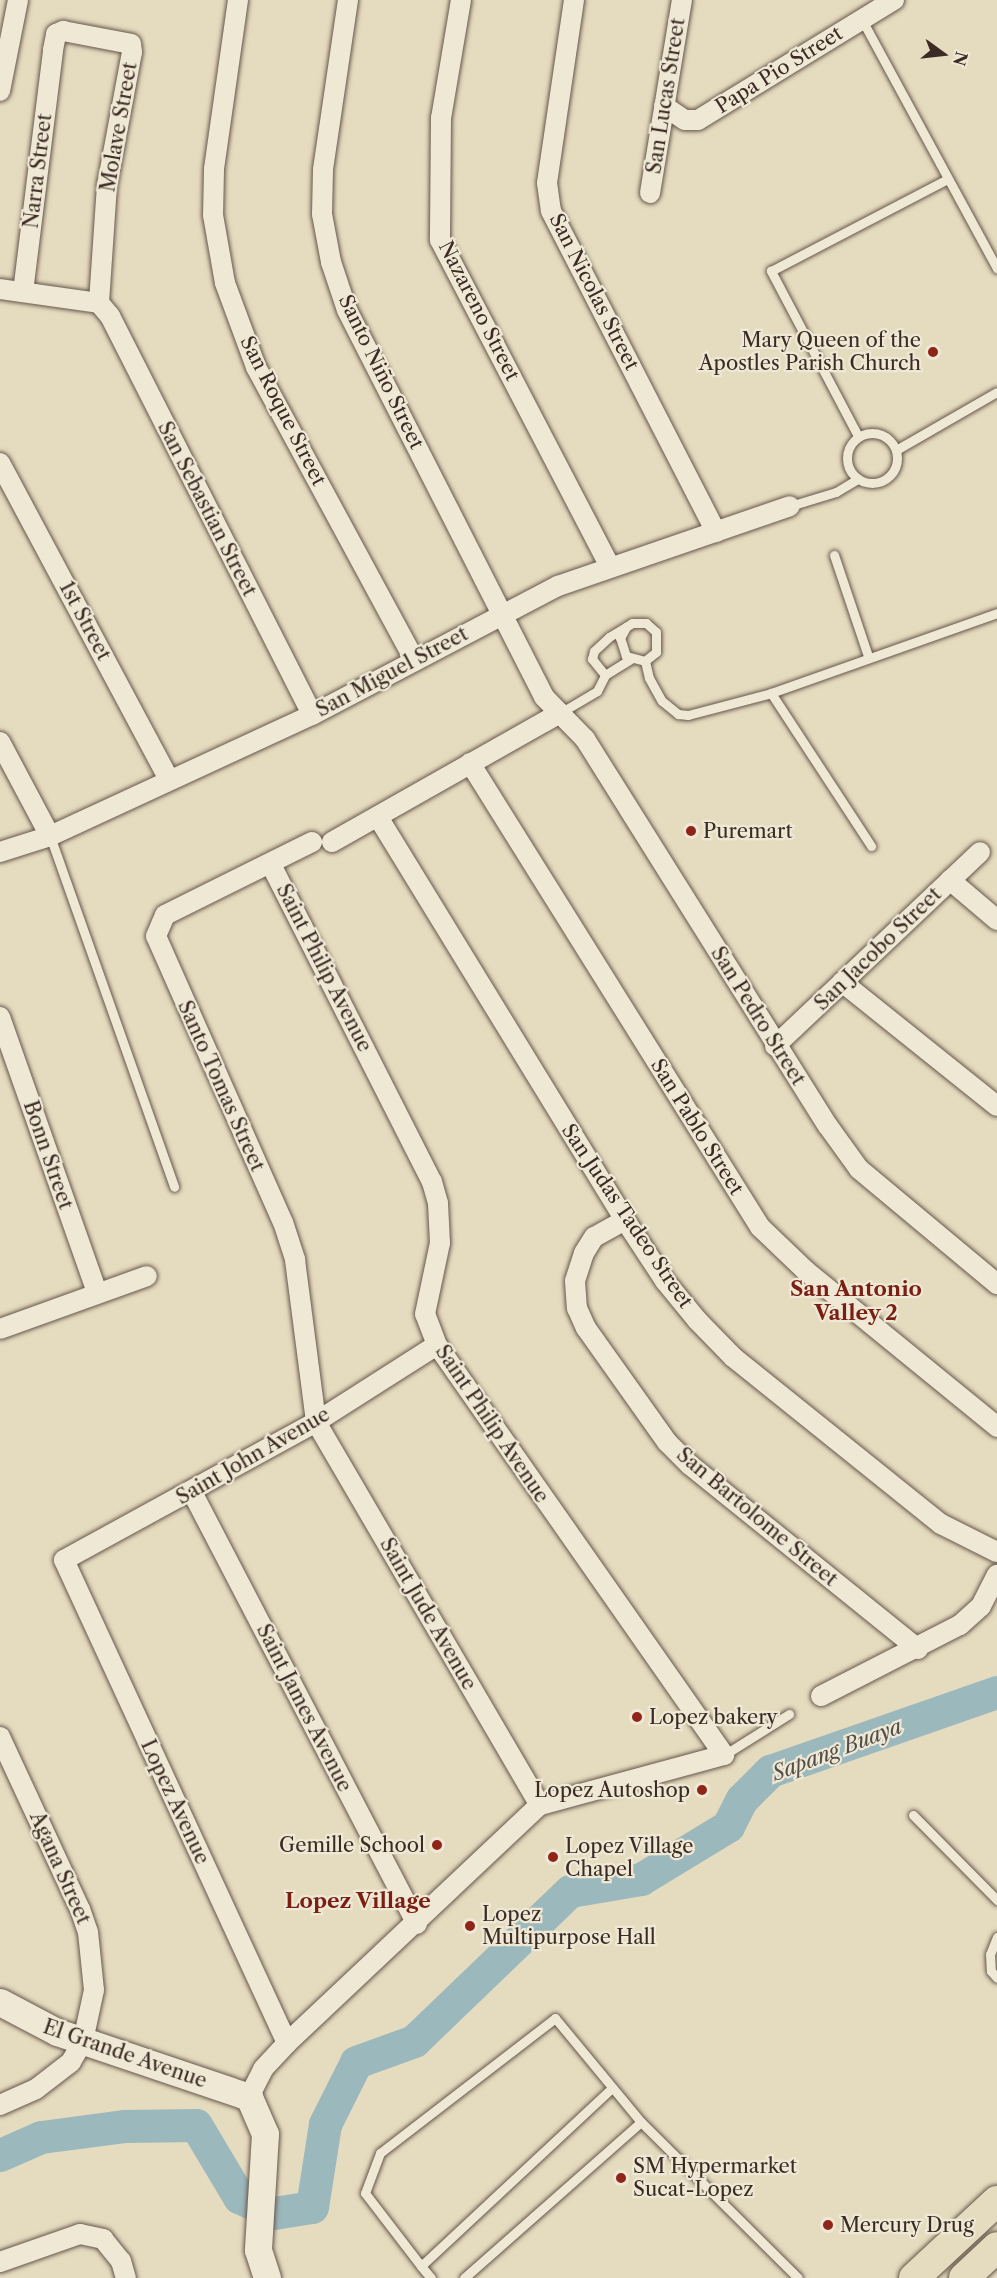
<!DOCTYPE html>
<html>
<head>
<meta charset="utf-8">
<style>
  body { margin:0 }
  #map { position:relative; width:997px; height:2278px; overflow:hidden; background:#e5dbbf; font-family:"Libre Caslon Text",serif }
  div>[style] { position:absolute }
  .river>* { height:33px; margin:-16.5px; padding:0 16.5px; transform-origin:16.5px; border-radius:16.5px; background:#9bb8bd }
  .roads { filter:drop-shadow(0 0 2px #66574b) drop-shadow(0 0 2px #66574b) }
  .lane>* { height:9px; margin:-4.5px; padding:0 4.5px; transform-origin:4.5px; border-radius:4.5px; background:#eee8d5 }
  .lane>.ring { margin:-4.5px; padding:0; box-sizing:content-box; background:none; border:9px solid #eee8d5; border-radius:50% }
  .street>* { height:20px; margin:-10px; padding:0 10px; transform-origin:10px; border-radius:10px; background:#eee8d5 }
  .secondary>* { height:27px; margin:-13.5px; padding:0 13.5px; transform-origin:13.5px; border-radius:13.5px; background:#eee8d5 }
  .primary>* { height:30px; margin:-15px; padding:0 15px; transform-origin:15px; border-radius:15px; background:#e5dbbf }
  .dots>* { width:16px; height:16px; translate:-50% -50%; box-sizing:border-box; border:3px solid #eee8d5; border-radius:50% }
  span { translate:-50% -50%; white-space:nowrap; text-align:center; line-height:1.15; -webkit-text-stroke:4.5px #eee8d5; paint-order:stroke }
  .street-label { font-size:20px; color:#3c2b24 }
  .poi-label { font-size:20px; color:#3c2b24 }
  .right { translate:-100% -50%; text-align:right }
  .left { translate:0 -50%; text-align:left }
  .neighbourhood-label { font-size:21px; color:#7a1f14; font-weight:700 }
  .water-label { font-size:21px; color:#544e4a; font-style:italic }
  .north { position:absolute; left:913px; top:24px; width:60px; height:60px; -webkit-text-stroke:4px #eee8d5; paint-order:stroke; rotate:105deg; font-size:16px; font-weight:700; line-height:24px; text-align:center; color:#3c2b24 }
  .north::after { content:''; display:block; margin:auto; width:21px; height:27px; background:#3c2b24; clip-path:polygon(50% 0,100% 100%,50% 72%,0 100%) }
</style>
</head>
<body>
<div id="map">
  <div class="river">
    <div style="left:0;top:2155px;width:45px;rotate:-23.7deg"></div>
    <div style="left:41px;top:2137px;width:85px;rotate:-7.5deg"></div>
    <div style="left:125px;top:2126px;width:71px;rotate:-0.8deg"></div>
    <div style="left:196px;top:2125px;width:84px;rotate:59.2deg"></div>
    <div style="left:239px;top:2197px;width:38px;rotate:25deg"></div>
    <div style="left:274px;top:2213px;width:38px;rotate:-9deg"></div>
    <div style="left:312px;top:2207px;width:84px;rotate:-81.1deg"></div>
    <div style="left:325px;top:2124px;width:69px;rotate:-63.4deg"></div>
    <div style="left:356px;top:2062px;width:62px;rotate:-19.9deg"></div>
    <div style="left:414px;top:2041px;width:216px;rotate:-43.9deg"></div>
    <div style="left:570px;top:1891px;width:72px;rotate:-9.6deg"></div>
    <div style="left:641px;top:1879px;width:102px;rotate:-31.3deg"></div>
    <div style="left:728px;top:1826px;width:30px;rotate:-63deg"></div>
    <div style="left:742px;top:1799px;width:40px;rotate:-45deg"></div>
    <div style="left:770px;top:1771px;width:240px;rotate:-19.2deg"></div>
  </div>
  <div class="roads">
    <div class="lane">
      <div style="left:861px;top:18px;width:285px;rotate:61.5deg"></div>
      <div class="ring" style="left:847px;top:433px;width:41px;height:41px"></div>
      <div style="left:858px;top:436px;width:187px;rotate:-117.8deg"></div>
      <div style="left:771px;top:271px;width:199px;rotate:-27.5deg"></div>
      <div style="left:896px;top:450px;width:116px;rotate:-29.9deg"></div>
      <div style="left:790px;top:506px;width:48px;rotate:-16.9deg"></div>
      <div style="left:836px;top:492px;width:26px;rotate:-31deg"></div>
      <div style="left:834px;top:555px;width:107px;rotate:71.4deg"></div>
      <div style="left:645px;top:661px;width:17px;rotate:77deg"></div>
      <div style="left:649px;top:678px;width:26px;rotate:61deg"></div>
      <div style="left:662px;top:701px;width:21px;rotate:39deg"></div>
      <div style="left:678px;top:714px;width:10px;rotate:6deg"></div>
      <div style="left:688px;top:715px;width:86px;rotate:-14.8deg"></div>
      <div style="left:771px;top:693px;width:240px;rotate:-19.5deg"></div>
      <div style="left:605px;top:675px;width:21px;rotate:-129deg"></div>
      <div style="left:592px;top:659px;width:8px;rotate:-76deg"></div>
      <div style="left:594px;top:651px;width:21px;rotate:-43deg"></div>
      <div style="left:609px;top:637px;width:27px;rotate:-31deg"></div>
      <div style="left:632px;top:623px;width:14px"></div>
      <div style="left:646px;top:623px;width:13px;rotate:42deg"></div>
      <div style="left:656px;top:632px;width:20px;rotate:90deg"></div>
      <div style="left:656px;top:652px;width:14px;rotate:141deg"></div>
      <div style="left:645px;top:661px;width:20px;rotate:-165deg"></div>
      <div style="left:626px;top:656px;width:19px;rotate:-108deg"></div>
      <div style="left:620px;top:638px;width:13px;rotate:-61deg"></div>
      <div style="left:771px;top:693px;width:183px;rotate:56.8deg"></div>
      <div style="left:560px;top:713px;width:43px;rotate:-30.7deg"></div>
      <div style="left:597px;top:691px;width:18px;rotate:-63deg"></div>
      <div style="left:605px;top:675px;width:31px;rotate:-32deg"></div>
      <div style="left:50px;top:836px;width:372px;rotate:70.5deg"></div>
      <div style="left:724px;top:1755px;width:77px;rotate:-32.2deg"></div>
      <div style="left:913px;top:1815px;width:120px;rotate:45.3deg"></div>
      <div style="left:997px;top:1937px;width:18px;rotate:112deg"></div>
      <div style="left:990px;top:1954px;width:17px;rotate:87deg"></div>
      <div style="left:991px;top:1971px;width:9px;rotate:49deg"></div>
      <div style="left:421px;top:2266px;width:92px;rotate:-127.5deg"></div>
      <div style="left:365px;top:2193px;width:43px;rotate:-69.4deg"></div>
      <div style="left:380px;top:2153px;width:221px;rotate:-37.6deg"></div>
      <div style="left:555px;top:2018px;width:135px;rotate:50.4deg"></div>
      <div style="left:641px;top:2122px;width:221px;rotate:44.8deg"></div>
      <div style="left:431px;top:2278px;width:16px;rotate:-130deg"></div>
      <div style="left:421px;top:2266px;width:261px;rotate:-43deg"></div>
      <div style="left:464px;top:2278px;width:236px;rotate:-41.4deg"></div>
    </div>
    <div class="street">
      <div style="left:238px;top:0;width:171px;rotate:98.1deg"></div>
      <div style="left:214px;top:169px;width:46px;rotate:91.2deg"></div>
      <div style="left:213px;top:215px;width:69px;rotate:80deg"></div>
      <div style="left:225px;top:283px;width:90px;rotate:69.7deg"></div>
      <div style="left:256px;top:367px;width:334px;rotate:61.6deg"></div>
      <div style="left:348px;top:0;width:172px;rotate:98.4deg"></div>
      <div style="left:323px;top:170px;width:44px;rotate:91.3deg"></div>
      <div style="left:322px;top:214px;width:49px;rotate:79.4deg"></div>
      <div style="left:331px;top:262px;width:51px;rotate:71.6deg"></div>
      <div style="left:347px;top:310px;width:434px;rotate:63deg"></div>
      <div style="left:544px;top:697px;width:59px;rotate:45.7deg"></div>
      <div style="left:585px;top:739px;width:457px;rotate:57.9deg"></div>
      <div style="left:828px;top:1126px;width:53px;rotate:54.2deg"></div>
      <div style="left:859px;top:1169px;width:180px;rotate:39.8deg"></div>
      <div style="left:461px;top:0;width:120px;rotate:99.6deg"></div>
      <div style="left:441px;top:118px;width:122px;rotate:90.5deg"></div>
      <div style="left:440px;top:240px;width:368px;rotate:62.5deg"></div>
      <div style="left:574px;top:0;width:185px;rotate:98.4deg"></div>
      <div style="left:547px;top:183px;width:28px;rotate:82deg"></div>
      <div style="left:551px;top:211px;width:361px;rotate:62.8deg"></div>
      <div style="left:0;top:91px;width:93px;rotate:-78.8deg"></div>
      <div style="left:664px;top:106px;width:25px;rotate:34deg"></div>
      <div style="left:685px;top:120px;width:13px"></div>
      <div style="left:698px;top:120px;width:230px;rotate:-31.5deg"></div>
      <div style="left:650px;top:193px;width:196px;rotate:-80.6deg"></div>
      <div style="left:0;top:289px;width:100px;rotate:8deg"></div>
      <div style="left:23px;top:292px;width:244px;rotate:-82.9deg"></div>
      <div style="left:53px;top:50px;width:16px;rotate:-79deg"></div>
      <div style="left:56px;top:34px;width:8px;rotate:-23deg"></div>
      <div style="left:63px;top:31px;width:69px;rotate:10.8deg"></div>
      <div style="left:131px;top:44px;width:8px;rotate:83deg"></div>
      <div style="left:132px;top:52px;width:135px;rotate:100.6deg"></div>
      <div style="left:107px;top:185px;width:118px;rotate:93.9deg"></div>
      <div style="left:99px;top:303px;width:17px;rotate:50deg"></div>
      <div style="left:110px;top:316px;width:447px;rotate:63.1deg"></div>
      <div style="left:0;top:463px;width:358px;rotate:61.9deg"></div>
      <div style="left:0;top:742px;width:106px;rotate:62deg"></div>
      <div style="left:470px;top:763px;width:547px;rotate:57.99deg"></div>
      <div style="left:760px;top:1227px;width:64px;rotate:43.7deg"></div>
      <div style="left:806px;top:1271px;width:247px;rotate:39.2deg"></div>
      <div style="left:378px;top:817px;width:473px;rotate:58.5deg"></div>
      <div style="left:625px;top:1220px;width:73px;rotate:56.7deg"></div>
      <div style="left:665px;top:1281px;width:50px;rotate:50.6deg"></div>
      <div style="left:697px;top:1320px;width:52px;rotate:45.8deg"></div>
      <div style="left:733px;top:1357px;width:267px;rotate:38.8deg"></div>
      <div style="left:941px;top:1524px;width:63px;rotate:26.6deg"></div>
      <div style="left:312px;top:842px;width:164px;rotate:153.6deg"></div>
      <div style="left:165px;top:915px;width:23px;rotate:113deg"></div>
      <div style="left:156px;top:936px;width:313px;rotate:66.1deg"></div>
      <div style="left:283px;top:1222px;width:40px;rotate:72deg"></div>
      <div style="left:295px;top:1260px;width:163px;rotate:82.6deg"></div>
      <div style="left:316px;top:1422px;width:444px;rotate:59.7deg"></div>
      <div style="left:332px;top:842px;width:262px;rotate:-29.5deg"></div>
      <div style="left:0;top:852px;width:52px;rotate:-17.7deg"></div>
      <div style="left:50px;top:836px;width:289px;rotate:-24.8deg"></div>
      <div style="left:312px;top:715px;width:278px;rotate:-27.7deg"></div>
      <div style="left:558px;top:586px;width:245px;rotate:-19deg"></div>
      <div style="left:950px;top:880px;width:62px;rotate:40.4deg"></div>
      <div style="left:842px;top:982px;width:198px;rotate:38.7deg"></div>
      <div style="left:0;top:1017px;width:292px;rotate:70.6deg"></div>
      <div style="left:775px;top:1046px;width:282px;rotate:-43.4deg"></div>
      <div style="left:625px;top:1220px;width:35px;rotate:151deg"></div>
      <div style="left:594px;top:1237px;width:19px;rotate:122deg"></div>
      <div style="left:584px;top:1253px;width:29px;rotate:108deg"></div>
      <div style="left:575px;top:1281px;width:27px;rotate:86deg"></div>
      <div style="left:577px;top:1308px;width:22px;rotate:66deg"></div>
      <div style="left:586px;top:1328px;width:140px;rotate:54.6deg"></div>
      <div style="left:667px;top:1442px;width:33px;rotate:45deg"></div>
      <div style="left:690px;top:1465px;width:293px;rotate:38.9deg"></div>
      <div style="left:0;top:1329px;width:156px;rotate:-19.8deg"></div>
      <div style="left:192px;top:1492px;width:487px;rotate:62.5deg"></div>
      <div style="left:821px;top:1696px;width:156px;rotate:-27.1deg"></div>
      <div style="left:960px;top:1625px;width:28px;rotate:-42deg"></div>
      <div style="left:981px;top:1606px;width:35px;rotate:-63deg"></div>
      <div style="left:0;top:1737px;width:190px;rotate:65.1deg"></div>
      <div style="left:80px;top:1909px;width:24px;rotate:71deg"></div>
      <div style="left:88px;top:1932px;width:58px;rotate:84.1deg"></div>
      <div style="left:94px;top:1990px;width:52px;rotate:102.2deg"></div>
      <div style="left:83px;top:2041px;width:24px;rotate:120deg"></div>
      <div style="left:71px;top:2062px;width:44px;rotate:142.4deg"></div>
      <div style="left:36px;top:2089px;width:39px;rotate:156deg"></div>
      <div style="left:287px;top:2043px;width:532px;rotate:-114.78deg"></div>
      <div style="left:64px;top:1560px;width:287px;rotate:-28.7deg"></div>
      <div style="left:316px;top:1422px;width:143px;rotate:-32.5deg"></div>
      <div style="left:249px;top:2097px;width:31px;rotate:-63deg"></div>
      <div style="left:263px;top:2069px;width:35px;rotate:-47deg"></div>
      <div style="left:287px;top:2043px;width:347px;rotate:-43.3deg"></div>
      <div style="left:540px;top:1805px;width:191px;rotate:-15.2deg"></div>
      <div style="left:724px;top:1755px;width:500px;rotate:-124.99deg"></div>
      <div style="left:437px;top:1345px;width:33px;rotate:-111deg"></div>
      <div style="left:425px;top:1314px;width:73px;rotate:-78.1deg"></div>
      <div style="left:440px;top:1243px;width:40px;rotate:-92.9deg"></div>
      <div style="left:438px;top:1203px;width:22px;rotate:-106deg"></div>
      <div style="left:432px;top:1182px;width:356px;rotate:-116.9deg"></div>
      <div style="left:0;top:2262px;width:85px;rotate:-19.3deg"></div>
      <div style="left:80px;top:2234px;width:24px;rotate:12deg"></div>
      <div style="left:103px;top:2239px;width:28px;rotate:51deg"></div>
      <div style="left:121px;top:2261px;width:18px;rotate:74deg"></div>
    </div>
    <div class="secondary">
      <div style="left:0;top:2002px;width:64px;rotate:27.8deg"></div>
      <div style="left:57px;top:2032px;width:203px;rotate:18.7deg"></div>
      <div style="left:249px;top:2097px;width:40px;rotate:66.6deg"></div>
      <div style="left:265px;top:2134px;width:116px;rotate:93.5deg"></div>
      <div style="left:258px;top:2250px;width:29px;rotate:72deg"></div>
    </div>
    <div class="primary">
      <div style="left:914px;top:2278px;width:113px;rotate:-42.9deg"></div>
      <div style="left:964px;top:2278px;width:45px;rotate:-43.2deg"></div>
    </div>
  </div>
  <div class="dots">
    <div style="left:933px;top:352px;background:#8f2418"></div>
    <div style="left:691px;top:831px;background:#8f2418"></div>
    <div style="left:637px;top:1717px;background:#8f2418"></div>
    <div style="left:702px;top:1790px;background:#8f2418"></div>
    <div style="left:437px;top:1845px;background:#8f2418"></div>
    <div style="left:553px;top:1857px;background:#8f2418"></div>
    <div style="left:470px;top:1926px;background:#8f2418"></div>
    <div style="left:621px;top:2178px;background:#8f2418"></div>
    <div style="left:828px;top:2225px;background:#8f2418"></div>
  </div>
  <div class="street-label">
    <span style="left:779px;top:70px;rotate:-32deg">Papa Pio Street</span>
    <span style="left:666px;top:96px;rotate:-81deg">San Lucas Street</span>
    <span style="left:119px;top:127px;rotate:-80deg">Molave Street</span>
    <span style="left:38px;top:171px;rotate:-83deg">Narra Street</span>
    <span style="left:594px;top:292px;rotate:63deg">San Nicolas Street</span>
    <span style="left:479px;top:311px;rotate:63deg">Nazareno Street</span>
    <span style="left:381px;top:372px;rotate:64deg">Santo Niño Street</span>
    <span style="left:283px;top:411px;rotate:63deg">San Roque Street</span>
    <span style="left:207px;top:509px;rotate:63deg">San Sebastian Street</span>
    <span style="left:85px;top:621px;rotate:62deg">1st Street</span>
    <span style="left:392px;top:672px;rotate:-28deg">San Miguel Street</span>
    <span style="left:878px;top:949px;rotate:-44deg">San Jacobo Street</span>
    <span style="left:324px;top:968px;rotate:63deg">Saint Philip Avenue</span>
    <span style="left:758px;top:1016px;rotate:58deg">San Pedro Street</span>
    <span style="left:221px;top:1086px;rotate:66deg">Santo Tomas Street</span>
    <span style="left:697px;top:1127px;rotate:58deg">San Pablo Street</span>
    <span style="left:48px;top:1155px;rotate:71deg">Bonn Street</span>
    <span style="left:627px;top:1216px;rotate:56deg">San Judas Tadeo Street</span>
    <span style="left:492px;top:1424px;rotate:56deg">Saint Philip Avenue</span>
    <span style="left:253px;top:1456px;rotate:-30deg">Saint John Avenue</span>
    <span style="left:757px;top:1517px;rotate:40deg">San Bartolome Street</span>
    <span style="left:428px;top:1614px;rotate:60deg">Saint Jude Avenue</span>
    <span style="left:304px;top:1708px;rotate:63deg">Saint James Avenue</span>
    <span style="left:175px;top:1802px;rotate:65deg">Lopez Avenue</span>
    <span style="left:60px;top:1868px;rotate:66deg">Agana Street</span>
    <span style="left:125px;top:2054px;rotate:19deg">El Grande Avenue</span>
  </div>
  <div class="poi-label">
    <span class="right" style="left:921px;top:352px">Mary Queen of the<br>Apostles Parish Church</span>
    <span class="left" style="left:703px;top:831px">Puremart</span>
    <span class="left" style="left:649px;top:1717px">Lopez bakery</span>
    <span class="right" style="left:690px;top:1790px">Lopez Autoshop</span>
    <span class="right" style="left:425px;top:1845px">Gemille School</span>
    <span class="left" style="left:565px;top:1858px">Lopez Village<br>Chapel</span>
    <span class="left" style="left:482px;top:1926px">Lopez<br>Multipurpose Hall</span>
    <span class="left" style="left:633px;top:2178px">SM Hypermarket<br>Sucat-Lopez</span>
    <span class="left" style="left:840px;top:2225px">Mercury Drug</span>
  </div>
  <div class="neighbourhood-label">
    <span style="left:856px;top:1301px">San Antonio<br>Valley 2</span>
    <span style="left:358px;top:1901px">Lopez Village</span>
  </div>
  <div class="water-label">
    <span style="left:837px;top:1750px;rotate:-21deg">Sapang Buaya</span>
  </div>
  <div class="north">N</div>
</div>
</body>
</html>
